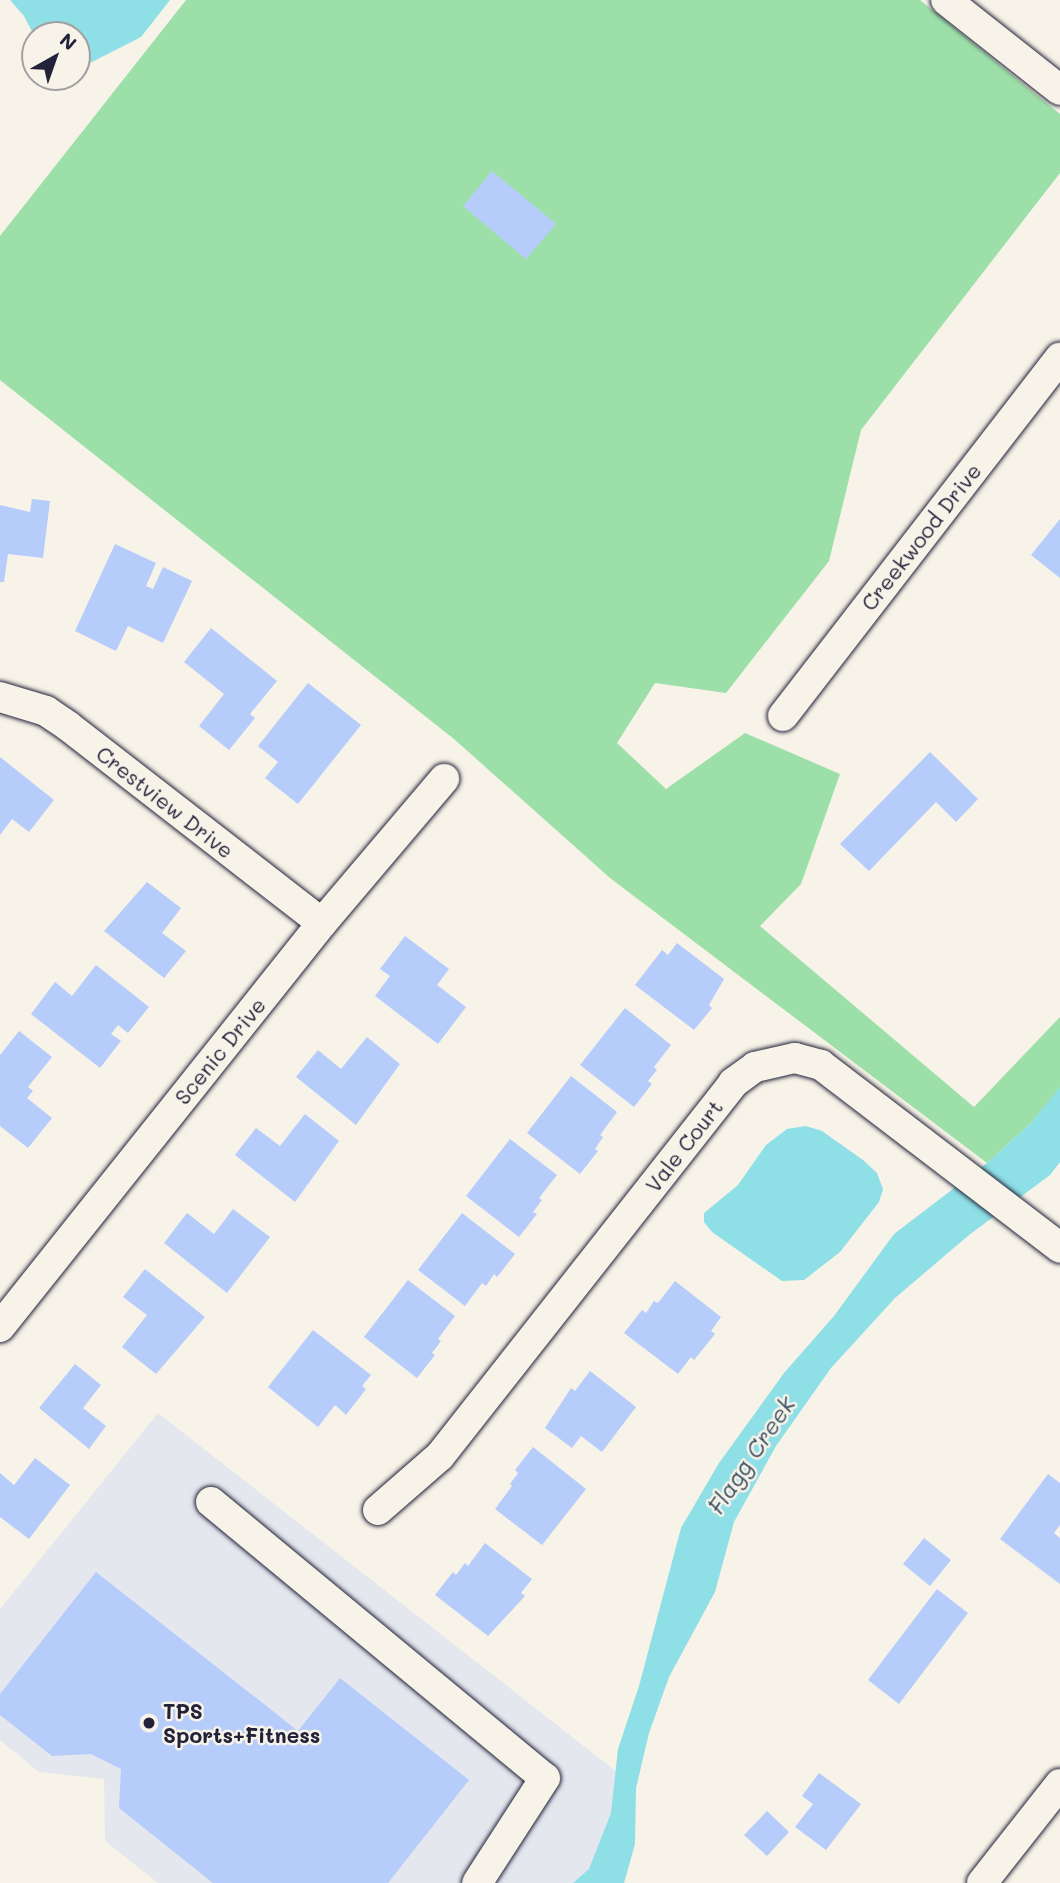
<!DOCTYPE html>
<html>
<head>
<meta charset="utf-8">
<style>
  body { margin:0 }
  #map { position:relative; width:1060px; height:1883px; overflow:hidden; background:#f7f3e8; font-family:Mali,sans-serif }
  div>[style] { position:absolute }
  .built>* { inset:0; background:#e4e7ee }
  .green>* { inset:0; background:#9ddfa9 }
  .water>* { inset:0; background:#8edfe6 }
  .building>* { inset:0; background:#b6ccfb }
  .roads { filter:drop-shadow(0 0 2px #22223b) drop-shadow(0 0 2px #22223b) }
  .minor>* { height:30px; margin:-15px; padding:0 15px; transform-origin:15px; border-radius:15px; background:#f7f3e8 }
  .dots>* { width:19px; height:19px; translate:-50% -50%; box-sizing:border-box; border:4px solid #f7f3e8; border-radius:50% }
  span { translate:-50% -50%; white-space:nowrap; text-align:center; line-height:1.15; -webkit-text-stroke:5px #f7f3e8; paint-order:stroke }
  .street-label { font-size:21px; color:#22223b }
  .poi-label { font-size:21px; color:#22223b; font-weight:700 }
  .left { translate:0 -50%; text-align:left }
  .water-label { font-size:23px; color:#3d5166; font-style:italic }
  .north { position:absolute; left:21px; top:21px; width:70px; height:70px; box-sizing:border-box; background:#f7f3e8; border:2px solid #a29fa3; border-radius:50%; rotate:40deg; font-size:19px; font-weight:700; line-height:28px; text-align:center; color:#22223b }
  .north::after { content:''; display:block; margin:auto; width:24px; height:32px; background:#22223b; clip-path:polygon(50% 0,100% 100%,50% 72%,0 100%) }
</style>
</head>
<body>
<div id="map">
  <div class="built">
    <div style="clip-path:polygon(158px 1413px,631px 1783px,589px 1883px,158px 1883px,105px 1841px,104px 1779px,39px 1772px,0 1740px,0 1609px)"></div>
  </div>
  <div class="green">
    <div style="clip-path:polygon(186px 0,920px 0,1060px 114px,1060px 173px,861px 430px,829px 561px,726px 693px,655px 683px,617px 743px,666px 789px,745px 733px,840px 774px,801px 884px,760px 926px,974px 1107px,1060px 1017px,1060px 1088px,1031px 1123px,987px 1163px,610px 878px,454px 739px,0 380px,0 236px)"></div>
  </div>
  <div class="water">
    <div style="clip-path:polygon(10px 0,170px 0,141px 37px,88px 64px,77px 74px,77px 35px,35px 37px,24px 16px)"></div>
    <div style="clip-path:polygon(1060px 1087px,1060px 1162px,1050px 1175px,969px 1235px,895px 1298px,831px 1368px,776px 1446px,734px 1522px,715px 1592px,669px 1677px,649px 1733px,636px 1788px,635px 1844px,624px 1883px,573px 1883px,589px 1869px,611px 1813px,618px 1749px,639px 1686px,681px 1528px,719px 1463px,784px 1373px,834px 1316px,894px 1234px,987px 1163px,1031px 1123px)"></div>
    <div style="clip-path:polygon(806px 1126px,822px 1131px,863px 1160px,877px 1173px,883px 1189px,879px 1202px,840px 1252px,804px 1280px,782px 1281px,712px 1232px,704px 1222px,704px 1213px,738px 1185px,766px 1145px,787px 1129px)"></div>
  </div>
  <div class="building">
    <div style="clip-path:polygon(492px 171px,556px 224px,526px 259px,463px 206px)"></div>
    <div style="clip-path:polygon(32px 499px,50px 501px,43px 558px,8px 554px,4px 582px,0 582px,0 505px,30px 512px)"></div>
    <div style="clip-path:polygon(1060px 519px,1060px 578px,1031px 555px)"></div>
    <div style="clip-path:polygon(115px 544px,156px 563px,146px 586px,153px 589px,163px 567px,192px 581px,163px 643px,128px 626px,116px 651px,75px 631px)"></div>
    <div style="clip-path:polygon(211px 628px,277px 681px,250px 714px,255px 718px,229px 750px,199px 726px,224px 694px,184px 662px)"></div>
    <div style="clip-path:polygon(308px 683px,361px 725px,298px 804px,265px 778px,278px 762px,258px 746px)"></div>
    <div style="clip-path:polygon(930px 752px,978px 799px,956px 822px,936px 802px,869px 871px,840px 844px)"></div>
    <div style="clip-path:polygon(0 757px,54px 800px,29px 832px,12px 819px,0 835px)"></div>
    <div style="clip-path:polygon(147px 882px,181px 908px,162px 933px,186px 951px,164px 978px,104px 931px)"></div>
    <div style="clip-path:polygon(405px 936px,449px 969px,437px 985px,466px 1007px,438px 1044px,375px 996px,390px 976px,380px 969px)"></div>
    <div style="clip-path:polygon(677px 943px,724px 979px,709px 1005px,712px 1008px,694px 1030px,635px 985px,662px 950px,668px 955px)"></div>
    <div style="clip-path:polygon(96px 965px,149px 1007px,128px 1033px,118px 1025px,111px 1034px,121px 1041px,100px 1068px,31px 1014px,55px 982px,72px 996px)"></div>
    <div style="clip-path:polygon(625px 1008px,671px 1045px,654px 1067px,657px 1070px,648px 1081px,652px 1084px,634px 1107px,580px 1065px)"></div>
    <div style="clip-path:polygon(19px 1031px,52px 1057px,28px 1087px,33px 1091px,27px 1098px,52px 1118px,28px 1148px,0 1126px,0 1055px)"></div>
    <div style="clip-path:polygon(367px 1037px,400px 1064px,356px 1125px,296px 1077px,318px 1050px,341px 1069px)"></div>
    <div style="clip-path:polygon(571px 1076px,617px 1112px,600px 1135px,603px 1137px,595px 1149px,598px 1151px,580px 1174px,527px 1133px)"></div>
    <div style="clip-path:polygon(305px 1114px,339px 1141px,295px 1202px,235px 1155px,256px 1128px,280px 1146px)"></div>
    <div style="clip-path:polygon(510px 1139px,557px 1175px,539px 1198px,542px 1200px,533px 1212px,537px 1214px,519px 1237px,466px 1196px)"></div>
    <div style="clip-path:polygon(233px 1209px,270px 1237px,227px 1293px,164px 1243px,187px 1213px,214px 1234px)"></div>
    <div style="clip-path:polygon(462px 1213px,515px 1254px,497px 1277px,494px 1274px,486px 1286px,482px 1283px,465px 1306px,418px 1270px)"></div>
    <div style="clip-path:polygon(145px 1269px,205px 1317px,156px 1374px,122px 1347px,147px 1315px,123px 1297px)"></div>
    <div style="clip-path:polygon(408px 1280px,455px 1316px,438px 1339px,441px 1341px,432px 1353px,435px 1355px,417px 1378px,364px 1337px)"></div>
    <div style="clip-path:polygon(675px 1281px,721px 1317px,711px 1331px,715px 1334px,694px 1360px,691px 1357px,678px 1374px,624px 1333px,642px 1310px,646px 1313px,654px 1301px,658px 1303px)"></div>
    <div style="clip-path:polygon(313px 1330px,371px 1375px,362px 1386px,366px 1389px,346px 1415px,335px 1405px,318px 1427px,268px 1387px)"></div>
    <div style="clip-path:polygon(75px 1364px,101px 1385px,83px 1408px,106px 1426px,89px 1449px,39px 1408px)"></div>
    <div style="clip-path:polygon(590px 1371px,636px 1407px,602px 1452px,581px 1436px,572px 1448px,545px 1428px,571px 1388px,575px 1391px)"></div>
    <div style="clip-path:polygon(533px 1447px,586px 1489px,542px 1545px,495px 1509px,512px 1486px,510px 1484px,518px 1473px,515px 1470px)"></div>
    <div style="clip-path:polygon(35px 1458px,70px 1485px,29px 1539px,0 1517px,0 1473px,14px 1485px)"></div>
    <div style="clip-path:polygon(1048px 1474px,1060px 1483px,1060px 1525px,1054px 1533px,1060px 1538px,1060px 1584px,1000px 1539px)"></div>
    <div style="clip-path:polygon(924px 1538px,951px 1560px,930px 1586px,903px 1564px)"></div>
    <div style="clip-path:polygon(485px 1543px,532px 1579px,521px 1593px,525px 1596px,488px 1636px,435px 1595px,453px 1572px,456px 1575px,465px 1563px,468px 1566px)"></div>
    <div style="clip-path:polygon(96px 1572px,298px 1731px,340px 1678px,469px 1780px,388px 1883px,213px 1883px,119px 1808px,121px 1769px,91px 1754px,52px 1756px,0 1715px,0 1694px)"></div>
    <div style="clip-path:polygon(937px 1589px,968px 1613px,899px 1704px,868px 1680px)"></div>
    <div style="clip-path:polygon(819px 1773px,861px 1804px,826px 1850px,795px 1827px,813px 1804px,802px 1796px)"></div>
    <div style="clip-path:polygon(767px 1811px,789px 1832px,767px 1856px,744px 1835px)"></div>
  </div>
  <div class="roads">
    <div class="minor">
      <div style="left:946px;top:0;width:145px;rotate:38.3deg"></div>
      <div style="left:0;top:697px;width:48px;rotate:16.9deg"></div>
      <div style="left:46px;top:711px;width:27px;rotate:34deg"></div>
      <div style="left:68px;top:726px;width:321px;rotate:37.8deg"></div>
      <div style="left:783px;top:716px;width:453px;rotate:-52.3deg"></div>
      <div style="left:0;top:1327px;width:517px;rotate:-51.44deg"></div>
      <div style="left:322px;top:923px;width:189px;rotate:-49.7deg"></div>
      <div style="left:211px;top:1502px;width:433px;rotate:39.6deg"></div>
      <div style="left:545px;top:1778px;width:125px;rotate:122.9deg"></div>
      <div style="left:378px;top:1510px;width:82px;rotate:-41.1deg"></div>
      <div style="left:440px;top:1456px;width:474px;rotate:-51.8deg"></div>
      <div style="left:733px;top:1083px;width:27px;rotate:-36deg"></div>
      <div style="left:755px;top:1067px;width:41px;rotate:-12.7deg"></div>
      <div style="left:795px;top:1058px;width:27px;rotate:15deg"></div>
      <div style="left:821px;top:1065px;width:301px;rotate:37.4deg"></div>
      <div style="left:982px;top:1883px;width:126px;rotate:-51.8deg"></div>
    </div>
  </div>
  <div class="dots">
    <div style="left:149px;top:1723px;background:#22223b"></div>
  </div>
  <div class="street-label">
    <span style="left:921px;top:537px;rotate:-52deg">Creekwood Drive</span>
    <span style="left:165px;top:802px;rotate:38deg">Crestview Drive</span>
    <span style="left:220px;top:1051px;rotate:-51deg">Scenic Drive</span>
    <span style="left:684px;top:1146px;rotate:-52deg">Vale Court</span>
  </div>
  <div class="poi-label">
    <span class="left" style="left:163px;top:1723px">TPS<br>Sports+Fitness</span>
  </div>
  <div class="water-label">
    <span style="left:751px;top:1455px;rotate:-56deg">Flagg Creek</span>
  </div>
  <div class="north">N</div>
</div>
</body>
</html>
